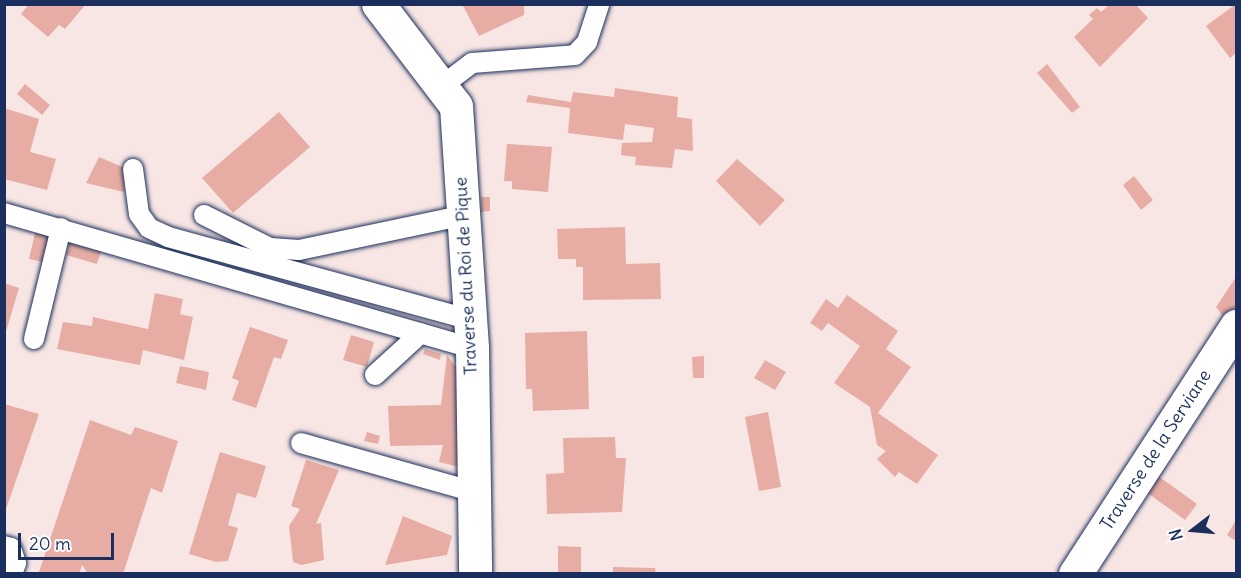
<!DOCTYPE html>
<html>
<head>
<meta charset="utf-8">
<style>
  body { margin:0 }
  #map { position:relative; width:1241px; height:578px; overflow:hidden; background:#f8e6e4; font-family:Delius,sans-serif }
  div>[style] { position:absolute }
  .building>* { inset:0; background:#e7ada4 }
  .roads { filter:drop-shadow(0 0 2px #1b2f5e) drop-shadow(0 0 2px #1b2f5e) }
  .lane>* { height:20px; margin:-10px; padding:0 10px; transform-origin:10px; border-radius:10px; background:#fff }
  .street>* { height:33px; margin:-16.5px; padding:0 16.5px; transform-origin:16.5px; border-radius:16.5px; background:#fff }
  span { translate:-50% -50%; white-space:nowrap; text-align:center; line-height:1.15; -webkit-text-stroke:4.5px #fff; paint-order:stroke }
  .street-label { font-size:18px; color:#1b2f5e }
  .frame { position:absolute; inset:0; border:6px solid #1b2f5e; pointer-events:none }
  .north { position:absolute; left:1163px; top:500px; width:60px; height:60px; -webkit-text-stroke:4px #fff; paint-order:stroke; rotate:254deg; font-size:16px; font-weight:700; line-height:24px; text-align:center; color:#1b2f5e }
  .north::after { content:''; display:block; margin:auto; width:21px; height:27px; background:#1b2f5e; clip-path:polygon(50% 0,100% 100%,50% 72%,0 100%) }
  .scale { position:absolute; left:18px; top:533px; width:96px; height:27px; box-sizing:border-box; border:3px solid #1b2f5e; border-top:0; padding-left:8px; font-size:18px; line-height:21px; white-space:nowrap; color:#1b2f5e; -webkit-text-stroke:4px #fff; paint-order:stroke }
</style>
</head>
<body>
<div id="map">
  <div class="building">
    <div style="clip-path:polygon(29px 4px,86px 4px,65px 29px,59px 25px,48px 37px,21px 14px)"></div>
    <div style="clip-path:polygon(462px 4px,524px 4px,524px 15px,479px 36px)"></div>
    <div style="clip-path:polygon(1110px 4px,1135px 4px,1148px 18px,1100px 67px,1074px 37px,1093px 19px,1089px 15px,1097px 8px,1101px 12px)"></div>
    <div style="clip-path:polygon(1236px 4px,1236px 53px,1230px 58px,1206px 26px)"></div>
    <div style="clip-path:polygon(1047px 64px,1080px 107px,1072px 113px,1037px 73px)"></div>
    <div style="clip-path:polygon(25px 84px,50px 105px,42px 115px,17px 94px)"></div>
    <div style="clip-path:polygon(615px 88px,678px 97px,677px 117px,692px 119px,693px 151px,675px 149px,672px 168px,635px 165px,636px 157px,621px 155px,622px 143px,652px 142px,654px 128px,625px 124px,623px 140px,568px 133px,570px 108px,526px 102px,528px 95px,571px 102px,573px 92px,614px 97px)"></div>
    <div style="clip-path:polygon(4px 108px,39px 119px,30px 152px,56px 159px,47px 190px,4px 179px)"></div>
    <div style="clip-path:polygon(279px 112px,310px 147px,233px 213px,202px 178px)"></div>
    <div style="clip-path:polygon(507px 144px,552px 147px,548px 192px,512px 189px,512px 181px,504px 181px)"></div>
    <div style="clip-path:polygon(99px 157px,125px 168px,124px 192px,86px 183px)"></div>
    <div style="clip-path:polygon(737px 159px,785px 200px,760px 226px,716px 181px)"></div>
    <div style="clip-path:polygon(1134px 176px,1153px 200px,1141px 210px,1123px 185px)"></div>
    <div style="clip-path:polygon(481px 197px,490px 197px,490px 211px,481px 212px)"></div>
    <div style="clip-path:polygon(625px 227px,626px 264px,660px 263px,661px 299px,583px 300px,583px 267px,576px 267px,576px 259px,558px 259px,557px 229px)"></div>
    <div style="clip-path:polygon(36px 229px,50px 234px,43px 262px,29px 259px)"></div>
    <div style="clip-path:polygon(71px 239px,102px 249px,97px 264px,66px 255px)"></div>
    <div style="clip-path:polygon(1236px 277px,1236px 307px,1227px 321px,1216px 307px)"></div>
    <div style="clip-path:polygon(4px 283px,19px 288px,5px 335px,4px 334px)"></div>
    <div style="clip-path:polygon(155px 293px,183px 299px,180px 314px,193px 317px,184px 360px,143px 350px,140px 365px,57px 349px,63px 322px,92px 326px,93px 317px,148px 329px)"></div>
    <div style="clip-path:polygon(847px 295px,898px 331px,886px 349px,911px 367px,878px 413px,938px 455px,917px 484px,899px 472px,895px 477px,877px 459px,886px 451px,877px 445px,870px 407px,834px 383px,860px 346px,828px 323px,822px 331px,810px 323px,826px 299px,838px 308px)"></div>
    <div style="clip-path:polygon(250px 327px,288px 340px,281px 359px,274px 357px,256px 408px,232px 400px,239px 381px,232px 378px)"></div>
    <div style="clip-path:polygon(587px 331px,589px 409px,533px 411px,532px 389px,526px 389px,525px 333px)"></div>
    <div style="clip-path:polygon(351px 335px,374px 342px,367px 367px,343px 360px)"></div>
    <div style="clip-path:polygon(425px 349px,441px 354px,440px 360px,423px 354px)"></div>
    <div style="clip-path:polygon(447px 355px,460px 373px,463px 468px,439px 462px,443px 445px,390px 446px,388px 406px,441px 405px)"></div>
    <div style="clip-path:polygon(704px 356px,704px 378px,693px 378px,692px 357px)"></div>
    <div style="clip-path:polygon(765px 360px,786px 372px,775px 390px,754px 378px)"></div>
    <div style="clip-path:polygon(180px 366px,209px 372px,206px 390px,176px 383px)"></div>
    <div style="clip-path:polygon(4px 404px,39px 414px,5px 512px,4px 512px)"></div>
    <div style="clip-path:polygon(768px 412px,781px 487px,759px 491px,745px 417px)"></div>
    <div style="clip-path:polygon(90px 420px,131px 435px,135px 427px,178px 441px,162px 493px,151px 488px,123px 574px,88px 574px,82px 565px,79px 574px,39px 572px)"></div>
    <div style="clip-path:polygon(367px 432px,380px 436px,378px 444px,364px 441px)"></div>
    <div style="clip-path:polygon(615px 437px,616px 458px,626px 458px,622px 512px,547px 514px,546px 474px,564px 473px,563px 438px)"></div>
    <div style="clip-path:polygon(220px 452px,266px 466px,256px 498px,237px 493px,228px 525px,238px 528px,228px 561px,216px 562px,189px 554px)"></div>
    <div style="clip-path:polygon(306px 460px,339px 470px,316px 524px,321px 523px,324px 560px,302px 565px,293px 562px,289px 526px,300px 509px,291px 506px)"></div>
    <div style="clip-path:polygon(1154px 473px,1197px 504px,1185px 520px,1142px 489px)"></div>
    <div style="clip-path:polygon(403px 516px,452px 536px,447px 555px,385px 565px)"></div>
    <div style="clip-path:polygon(1236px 520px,1236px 541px,1227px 535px)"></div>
    <div style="clip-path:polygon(558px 546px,581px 547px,581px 574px,558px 574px)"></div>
    <div style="clip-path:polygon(613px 567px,655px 568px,656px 574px,613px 574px)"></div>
  </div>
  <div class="roads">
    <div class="lane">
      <div style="left:439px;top:88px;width:41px;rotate:-37.1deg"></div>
      <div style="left:472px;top:63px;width:103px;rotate:-4.4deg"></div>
      <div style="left:575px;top:55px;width:18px;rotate:-47deg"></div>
      <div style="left:587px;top:42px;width:40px;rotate:-72deg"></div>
      <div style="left:133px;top:169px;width:45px;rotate:82.4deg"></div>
      <div style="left:139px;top:214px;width:17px;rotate:54deg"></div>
      <div style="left:149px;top:228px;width:21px;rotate:25deg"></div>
      <div style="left:168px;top:237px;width:314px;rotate:15.3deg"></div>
      <div style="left:4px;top:213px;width:487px;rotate:16.1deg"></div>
      <div style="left:204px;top:215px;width:74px;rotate:26.6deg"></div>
      <div style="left:270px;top:248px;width:29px;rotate:4deg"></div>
      <div style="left:299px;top:250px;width:165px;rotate:-11.9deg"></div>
      <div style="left:34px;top:339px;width:114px;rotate:-76.3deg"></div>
      <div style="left:375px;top:375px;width:62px;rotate:-42.4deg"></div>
      <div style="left:301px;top:443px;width:180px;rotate:15.8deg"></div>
      <div style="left:4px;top:546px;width:7px;rotate:16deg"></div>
      <div style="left:11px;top:548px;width:16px;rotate:72deg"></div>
      <div style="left:16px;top:563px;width:12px;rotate:110deg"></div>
    </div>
    <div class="street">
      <div style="left:378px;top:4px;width:128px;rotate:52.6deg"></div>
      <div style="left:456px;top:106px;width:243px;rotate:86.2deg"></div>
      <div style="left:472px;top:348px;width:226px;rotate:89.2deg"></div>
      <div style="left:1075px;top:574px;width:296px;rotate:-57deg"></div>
    </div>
  </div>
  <div class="street-label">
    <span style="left:466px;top:276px;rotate:-93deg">Traverse du Roi de Pique</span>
    <span style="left:1156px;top:450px;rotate:-57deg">Traverse de la Serviane</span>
  </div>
  <div class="frame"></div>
  <div class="north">N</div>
  <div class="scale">20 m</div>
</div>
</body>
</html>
